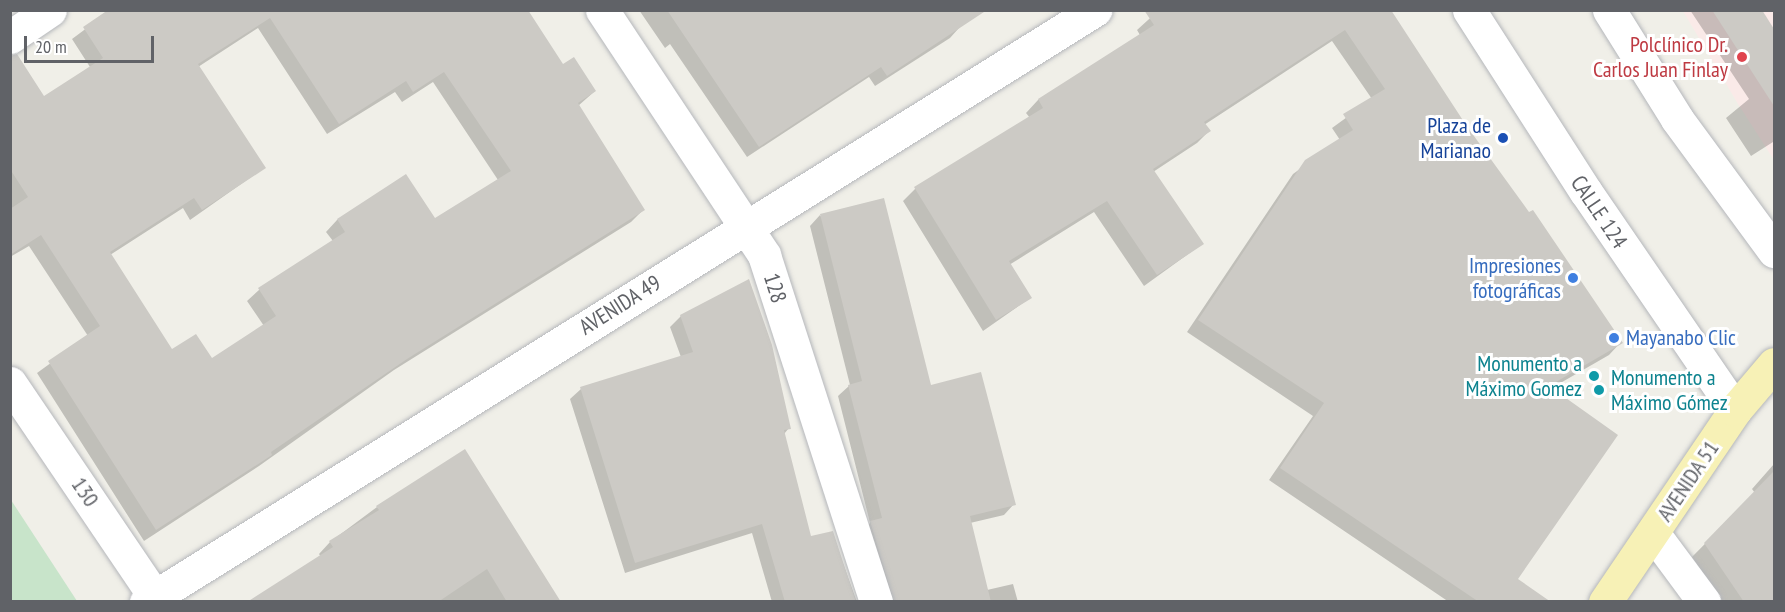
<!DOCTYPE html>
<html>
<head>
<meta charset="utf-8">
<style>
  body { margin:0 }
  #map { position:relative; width:1785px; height:612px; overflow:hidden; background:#f0efe8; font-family:"PT Sans Narrow",sans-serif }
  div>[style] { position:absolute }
  .medical>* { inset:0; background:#faeae8 }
  .green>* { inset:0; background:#c8e4ca }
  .shadow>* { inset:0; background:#0003 }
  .building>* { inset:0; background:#cccac5 }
  .roads { filter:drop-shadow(0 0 2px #b5b7bb) drop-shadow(0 0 2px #b5b7bb) }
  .minor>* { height:33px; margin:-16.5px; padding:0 16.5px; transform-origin:16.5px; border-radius:16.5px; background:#fff }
  .tertiary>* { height:33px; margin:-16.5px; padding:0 16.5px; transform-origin:16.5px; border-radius:16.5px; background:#fff }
  .primary>* { height:33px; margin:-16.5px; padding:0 16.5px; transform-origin:16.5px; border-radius:16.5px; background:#f7f1b6 }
  .dots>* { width:16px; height:16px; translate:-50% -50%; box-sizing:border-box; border:3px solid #fff; border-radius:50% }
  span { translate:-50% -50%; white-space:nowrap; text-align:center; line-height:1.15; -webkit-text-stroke:6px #fff; paint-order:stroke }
  .health-label { font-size:22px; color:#be3a42 }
  .right { translate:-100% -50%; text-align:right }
  .transit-label { font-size:22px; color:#164399 }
  .street-label { font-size:22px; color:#606267 }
  .shop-label { font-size:22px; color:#366cbe }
  .left { translate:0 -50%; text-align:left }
  .culture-label { font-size:22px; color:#0d838f }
  .frame { position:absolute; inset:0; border:12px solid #606267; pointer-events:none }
  .scale { position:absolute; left:24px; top:36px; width:130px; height:27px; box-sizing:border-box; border:3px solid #606267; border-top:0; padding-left:8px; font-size:18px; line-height:21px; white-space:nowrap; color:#606267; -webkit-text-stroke:4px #fff; paint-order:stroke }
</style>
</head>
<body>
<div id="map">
  <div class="medical">
    <div style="clip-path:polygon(1683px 11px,1774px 11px,1774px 160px,1738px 104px)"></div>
  </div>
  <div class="green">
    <div style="clip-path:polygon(11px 500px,77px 601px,11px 601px)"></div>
  </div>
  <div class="shadow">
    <div style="clip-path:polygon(evenodd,111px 10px,526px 10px,563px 66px,595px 91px,578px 106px,643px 210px,631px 222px,394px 370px,259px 466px,144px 541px,37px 373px,88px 336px,29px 246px,10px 257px,10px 84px,44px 98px,90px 67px,72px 39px,111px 10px,258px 28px,327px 134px,395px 92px,402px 102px,433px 82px,498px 180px,434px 220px,406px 176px,337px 220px,326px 232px,333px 241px,259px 290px,247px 301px,264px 326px,212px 361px,172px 352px,110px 255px,183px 208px,190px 220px,264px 168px,198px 67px,258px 28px)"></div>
    <div style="clip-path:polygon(639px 10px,975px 10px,950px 38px,875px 86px,869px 77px,747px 157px,670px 44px,665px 48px)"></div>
    <div style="clip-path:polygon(1159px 10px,1388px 10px,1465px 125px,1621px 342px,1609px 355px,1550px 389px,1516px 580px,1522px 602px,1449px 602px,1269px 480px,1313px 416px,1187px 332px,1293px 174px,1340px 140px,1332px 128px,1372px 99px,1332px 41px,1204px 125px,1209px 131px,1197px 143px,1153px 172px,1202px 244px,1144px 286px,1094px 212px,1009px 265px,1030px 298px,983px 331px,903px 201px,915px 189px,1030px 118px,1026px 113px,1038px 100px,1140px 35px,1137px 30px)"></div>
    <div style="clip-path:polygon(1690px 10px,1761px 10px,1774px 31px,1774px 145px,1773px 142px,1751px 156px,1726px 118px,1749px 99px)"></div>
    <div style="clip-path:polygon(820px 215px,930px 387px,1014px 504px,1004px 515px,970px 523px,987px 590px,1013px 584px,1018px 602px,882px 602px,860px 533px,870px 523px,838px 396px,850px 385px,810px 226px)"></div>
    <div style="clip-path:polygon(681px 316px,789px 428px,784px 434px,810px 538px,832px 533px,857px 602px,772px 602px,752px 533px,625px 573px,570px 399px,581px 389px,681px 357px,670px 327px)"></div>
    <div style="clip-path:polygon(1774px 464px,1774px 602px,1722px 602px,1692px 557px,1755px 493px,1752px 489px)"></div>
    <div style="clip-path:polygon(377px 507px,553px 592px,544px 602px,268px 602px,321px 557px,319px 554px,330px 542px)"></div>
  </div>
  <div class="building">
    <div style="clip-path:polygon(evenodd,108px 10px,528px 10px,563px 64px,574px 57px,596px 91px,578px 103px,645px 210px,407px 359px,271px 452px,272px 455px,156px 530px,48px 361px,100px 326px,41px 235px,10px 255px,10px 209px,28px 197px,10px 169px,10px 56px,17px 54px,44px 96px,103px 58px,83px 27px,108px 10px,270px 18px,339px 124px,406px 81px,413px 92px,444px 72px,511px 171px,435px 218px,406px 174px,337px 219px,345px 232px,258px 288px,276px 316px,212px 358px,196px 334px,172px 349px,110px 252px,194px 198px,202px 210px,266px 168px,198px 64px,270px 18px)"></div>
    <div style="clip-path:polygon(667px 10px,987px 10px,887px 76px,881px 67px,759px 147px)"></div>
    <div style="clip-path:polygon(1144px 10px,1391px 10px,1466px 125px,1529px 212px,1533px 210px,1623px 343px,1549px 386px,1618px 435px,1518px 579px,1551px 602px,1479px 602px,1280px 468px,1324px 403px,1198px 320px,1305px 160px,1353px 130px,1343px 114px,1385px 89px,1345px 30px,1204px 122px,1211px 131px,1153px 169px,1204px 244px,1157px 275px,1107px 201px,1009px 261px,1032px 298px,996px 320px,914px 187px,1043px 108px,1038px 99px,1154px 25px)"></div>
    <div style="clip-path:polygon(1712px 10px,1762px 10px,1774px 29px,1774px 106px)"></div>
    <div style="clip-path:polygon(884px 198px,931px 385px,981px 372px,1016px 505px,970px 516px,991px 602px,894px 602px,870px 521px,882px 518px,848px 385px,862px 381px,820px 214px)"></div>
    <div style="clip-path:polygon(749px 279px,772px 345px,791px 429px,784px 430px,811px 536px,833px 531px,856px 602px,785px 602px,762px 524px,635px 563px,580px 387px,693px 352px,680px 315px)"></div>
    <div style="clip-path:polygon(465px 449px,561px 602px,507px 602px,487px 569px,438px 602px,247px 602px,333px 547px,329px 541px,379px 510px,376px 506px)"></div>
    <div style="clip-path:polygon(1774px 471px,1774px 602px,1744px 602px,1704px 543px)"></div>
  </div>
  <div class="roads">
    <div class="minor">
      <div style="left:602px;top:10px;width:294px;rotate:56.5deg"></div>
      <div style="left:764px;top:255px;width:365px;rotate:72.1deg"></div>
      <div style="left:10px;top:37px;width:48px;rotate:-34deg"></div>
      <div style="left:1653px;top:533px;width:86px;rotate:53.5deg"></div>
    </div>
    <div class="tertiary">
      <div style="left:1469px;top:10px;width:216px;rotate:57.3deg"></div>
      <div style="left:1586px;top:192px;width:264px;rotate:55.6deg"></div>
      <div style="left:1609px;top:10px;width:128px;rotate:58deg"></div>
      <div style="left:1677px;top:119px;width:164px;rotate:53.7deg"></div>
      <div style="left:10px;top:383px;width:264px;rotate:55.9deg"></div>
      <div style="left:146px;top:602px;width:1119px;rotate:-31.96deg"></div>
    </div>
    <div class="primary">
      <div style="left:1605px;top:602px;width:232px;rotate:-55.9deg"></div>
      <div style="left:1735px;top:410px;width:60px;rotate:-49.7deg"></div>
    </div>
  </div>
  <div class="dots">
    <div style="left:1742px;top:57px;background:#e0444e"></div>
    <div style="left:1503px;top:138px;background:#1a4fb4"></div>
    <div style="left:1573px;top:278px;background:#3f7fe0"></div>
    <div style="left:1614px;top:338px;background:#3f7fe0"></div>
    <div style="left:1594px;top:376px;background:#0f9aa8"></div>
    <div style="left:1599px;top:390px;background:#0f9aa8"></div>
  </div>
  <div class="health-label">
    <span class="right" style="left:1728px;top:57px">Polclínico Dr.<br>Carlos Juan Finlay</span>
  </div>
  <div class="transit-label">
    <span class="right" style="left:1491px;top:138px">Plaza de<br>Marianao</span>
  </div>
  <div class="street-label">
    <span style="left:1599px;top:212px;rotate:56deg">CALLE 124</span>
    <span style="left:775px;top:288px;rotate:72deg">128</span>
    <span style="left:620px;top:305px;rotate:-32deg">AVENIDA 49</span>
    <span style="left:1688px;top:481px;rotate:-56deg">AVENIDA 51</span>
    <span style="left:85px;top:492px;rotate:56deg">130</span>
  </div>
  <div class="shop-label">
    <span class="right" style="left:1561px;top:278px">Impresiones<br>fotográficas</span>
    <span class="left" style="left:1626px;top:338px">Mayanabo Clic</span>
  </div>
  <div class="culture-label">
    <span class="right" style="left:1582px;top:376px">Monumento a<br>Máximo Gomez</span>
    <span class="left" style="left:1611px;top:390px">Monumento a<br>Máximo Gómez</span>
  </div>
  <div class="frame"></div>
  <div class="scale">20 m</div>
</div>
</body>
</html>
